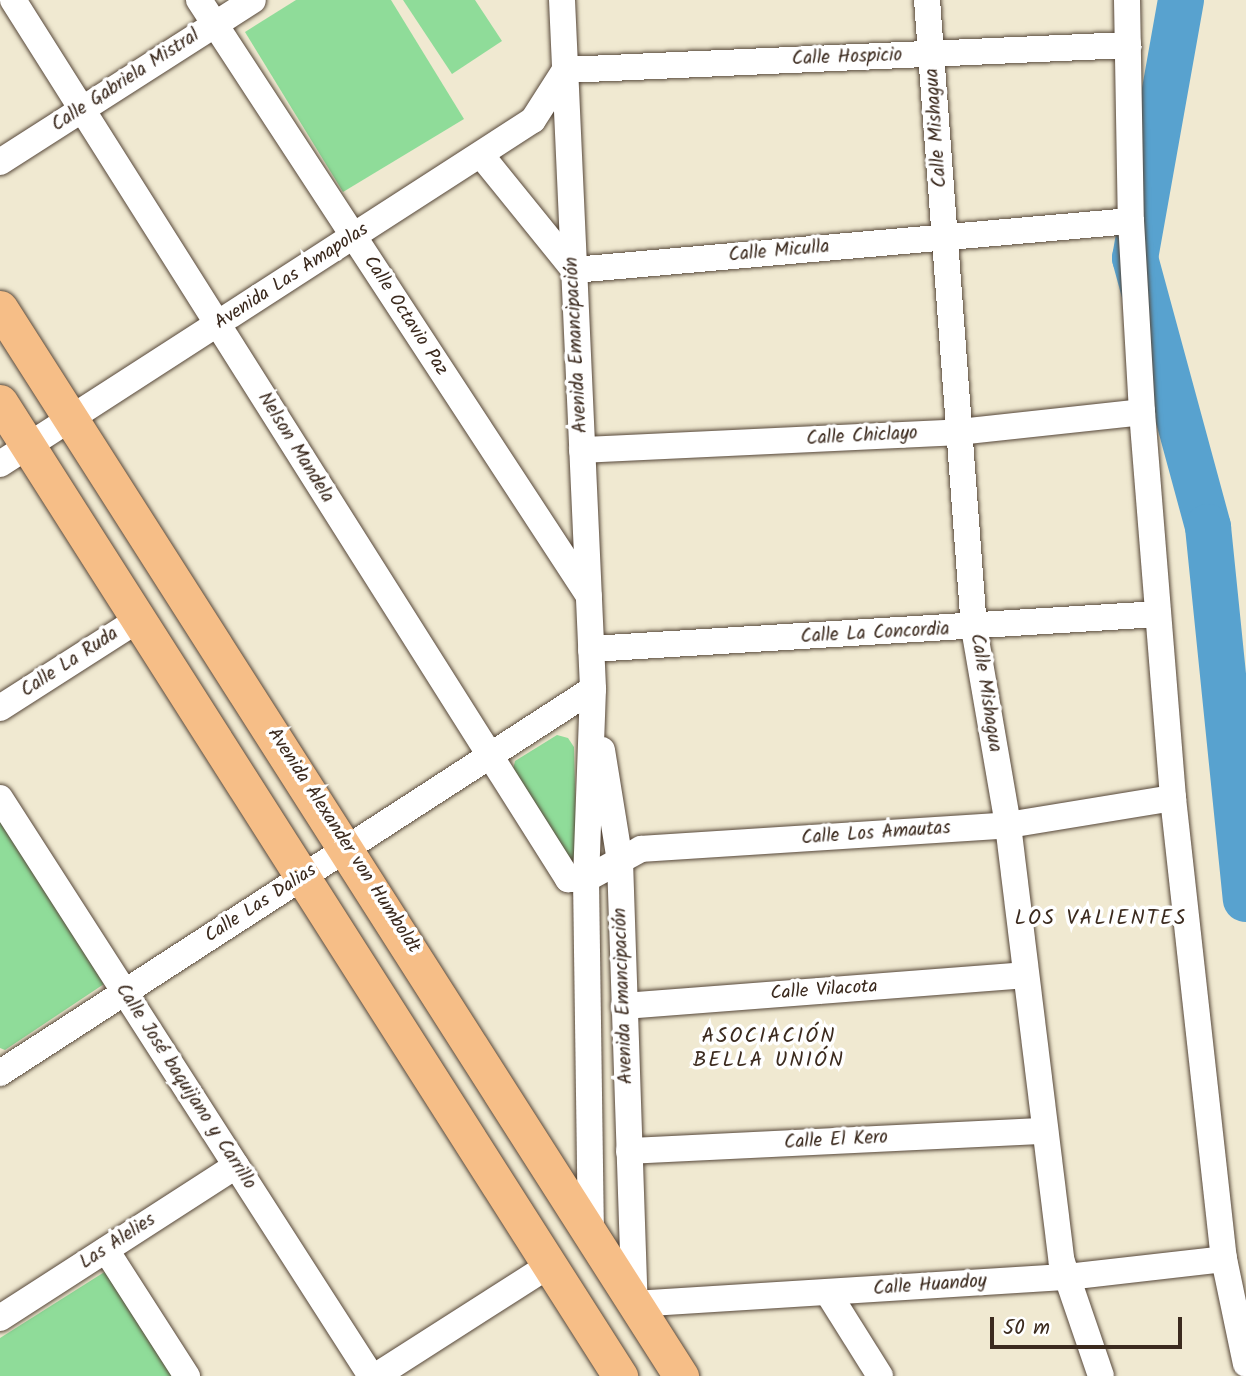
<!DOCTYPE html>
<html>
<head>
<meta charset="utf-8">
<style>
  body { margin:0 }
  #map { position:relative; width:1246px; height:1376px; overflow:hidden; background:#f0e9d1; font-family:Kalam,sans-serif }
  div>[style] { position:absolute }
  .green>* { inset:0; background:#8fdc99 }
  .river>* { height:46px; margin:-23px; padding:0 23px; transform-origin:23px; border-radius:23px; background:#58a2cf }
  .roads { filter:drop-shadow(0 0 2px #564739) drop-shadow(0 0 2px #564739) }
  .minor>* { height:26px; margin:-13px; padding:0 13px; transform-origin:13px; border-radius:13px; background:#fff }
  .major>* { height:35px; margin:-17.5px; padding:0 17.5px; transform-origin:17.5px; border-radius:17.5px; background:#f6be87 }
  span { translate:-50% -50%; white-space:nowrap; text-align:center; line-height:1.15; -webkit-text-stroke:7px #fff; paint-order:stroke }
  .street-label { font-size:19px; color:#3b2a1e }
  .neighbourhood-label { font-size:21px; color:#3b2a1e; letter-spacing:2px }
  .scale { position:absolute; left:990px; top:1317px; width:192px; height:32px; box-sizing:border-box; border:4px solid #3b2a1e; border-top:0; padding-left:9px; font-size:21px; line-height:24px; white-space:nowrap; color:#3b2a1e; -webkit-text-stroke:5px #fff; paint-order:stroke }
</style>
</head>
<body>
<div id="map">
  <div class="green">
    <div style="clip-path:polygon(296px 0,391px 0,464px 119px,343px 192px,245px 32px)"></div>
    <div style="clip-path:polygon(403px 0,475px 0,502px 41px,452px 74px)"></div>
    <div style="clip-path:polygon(557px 735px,568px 738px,574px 747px,577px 860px,567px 862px,512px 774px,515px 761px)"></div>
    <div style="clip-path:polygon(0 820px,104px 984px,5px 1050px,0 1048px)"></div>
    <div style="clip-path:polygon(106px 1271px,172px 1376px,0 1376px,0 1338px)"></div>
  </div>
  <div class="river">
    <div style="left:1181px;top:0;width:262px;rotate:100.1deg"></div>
    <div style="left:1135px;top:258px;width:279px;rotate:74.8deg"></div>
    <div style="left:1208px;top:527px;width:374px;rotate:84.2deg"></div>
  </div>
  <div class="roads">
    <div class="minor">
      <div style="left:13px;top:0;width:1040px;rotate:57.73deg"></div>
      <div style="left:568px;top:879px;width:18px"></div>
      <div style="left:586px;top:879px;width:63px;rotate:-28.6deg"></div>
      <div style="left:641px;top:849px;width:368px;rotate:-3.7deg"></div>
      <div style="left:1008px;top:825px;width:167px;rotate:-9.3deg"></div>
      <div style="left:199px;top:0;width:712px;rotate:56.8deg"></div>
      <div style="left:562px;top:0;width:690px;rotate:87.42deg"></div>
      <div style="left:593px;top:689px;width:190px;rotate:92.1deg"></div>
      <div style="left:586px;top:879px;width:350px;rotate:89.2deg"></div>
      <div style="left:927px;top:0;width:630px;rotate:85.72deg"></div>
      <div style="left:974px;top:628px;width:200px;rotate:80.2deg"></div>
      <div style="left:1008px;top:825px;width:440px;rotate:83deg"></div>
      <div style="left:1062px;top:1262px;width:120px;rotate:71.1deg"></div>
      <div style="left:1127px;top:0;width:221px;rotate:89deg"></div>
      <div style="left:1131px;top:221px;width:191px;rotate:86.7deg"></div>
      <div style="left:1142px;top:412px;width:387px;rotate:85.4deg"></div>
      <div style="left:1173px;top:798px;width:464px;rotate:83.7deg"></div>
      <div style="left:1224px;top:1259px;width:107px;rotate:78.2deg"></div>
      <div style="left:481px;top:155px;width:148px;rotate:51deg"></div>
      <div style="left:574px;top:270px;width:559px;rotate:-5.03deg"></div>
      <div style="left:0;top:162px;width:300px;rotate:-32.6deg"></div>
      <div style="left:582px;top:450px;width:377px;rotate:-2.7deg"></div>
      <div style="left:959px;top:432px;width:184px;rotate:-6.2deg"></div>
      <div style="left:0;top:464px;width:634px;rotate:-32.84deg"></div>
      <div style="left:533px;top:120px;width:59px;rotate:-57.4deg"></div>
      <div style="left:565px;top:70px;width:564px;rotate:-2.54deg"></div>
      <div style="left:591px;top:649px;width:568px;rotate:-3.53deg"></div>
      <div style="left:0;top:708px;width:167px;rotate:-32.6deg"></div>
      <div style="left:602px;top:750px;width:112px;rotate:80.8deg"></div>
      <div style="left:620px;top:861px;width:443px;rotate:88.1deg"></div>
      <div style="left:635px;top:1304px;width:433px;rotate:-3.6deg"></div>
      <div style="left:1067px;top:1277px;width:158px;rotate:-6.5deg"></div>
      <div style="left:0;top:798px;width:687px;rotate:57.3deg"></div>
      <div style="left:624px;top:1006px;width:401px;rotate:-4.4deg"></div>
      <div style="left:0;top:1073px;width:706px;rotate:-32.93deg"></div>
      <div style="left:629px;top:1151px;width:414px;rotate:-2.8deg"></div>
      <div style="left:106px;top:1250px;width:150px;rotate:57.3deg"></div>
      <div style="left:828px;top:1293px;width:98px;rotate:57.9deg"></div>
      <div style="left:0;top:1318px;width:281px;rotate:-32.8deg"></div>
      <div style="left:376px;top:1376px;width:204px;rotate:-32.6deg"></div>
    </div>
    <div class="major">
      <div style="left:0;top:308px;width:1267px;rotate:57.48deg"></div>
      <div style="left:0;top:402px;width:1155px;rotate:57.52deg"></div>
    </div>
  </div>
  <div class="street-label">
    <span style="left:847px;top:58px;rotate:-2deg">Calle Hospicio</span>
    <span style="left:126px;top:81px;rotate:-33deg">Calle Gabriela Mistral</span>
    <span style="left:937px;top:128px;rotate:-94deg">Calle Mishagua</span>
    <span style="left:779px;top:252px;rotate:-5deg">Calle Miculla</span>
    <span style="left:292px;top:277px;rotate:-33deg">Avenida Las Amapolas</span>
    <span style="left:405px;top:316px;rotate:57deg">Calle Octavio Paz</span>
    <span style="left:577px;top:345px;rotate:-93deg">Avenida Emancipación</span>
    <span style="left:862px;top:437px;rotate:-3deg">Calle Chiclayo</span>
    <span style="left:295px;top:448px;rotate:58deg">Nelson Mandela</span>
    <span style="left:875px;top:634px;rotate:-3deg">Calle La Concordia</span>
    <span style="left:70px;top:663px;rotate:-33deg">Calle La Ruda</span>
    <span style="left:985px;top:693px;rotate:81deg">Calle Mishagua</span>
    <span style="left:876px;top:834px;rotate:-4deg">Calle Los Amautas</span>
    <span style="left:343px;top:841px;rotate:57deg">Avenida Alexander von Humboldt</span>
    <span style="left:261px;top:904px;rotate:-33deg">Calle Las Dalias</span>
    <span style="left:824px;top:991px;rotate:-4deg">Calle Vilacota</span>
    <span style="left:624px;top:996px;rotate:-92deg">Avenida Emancipación</span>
    <span style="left:185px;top:1087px;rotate:57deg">Calle José baquijano y Carrillo</span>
    <span style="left:836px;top:1141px;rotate:-3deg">Calle El Kero</span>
    <span style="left:118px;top:1242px;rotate:-33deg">Las Alelies</span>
    <span style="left:930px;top:1286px;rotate:-4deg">Calle Huandoy</span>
  </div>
  <div class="neighbourhood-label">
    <span style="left:1101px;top:919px">LOS VALIENTES</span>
    <span style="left:769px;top:1049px">ASOCIACIÓN<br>BELLA UNIÓN</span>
  </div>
  <div class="scale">50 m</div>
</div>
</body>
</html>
